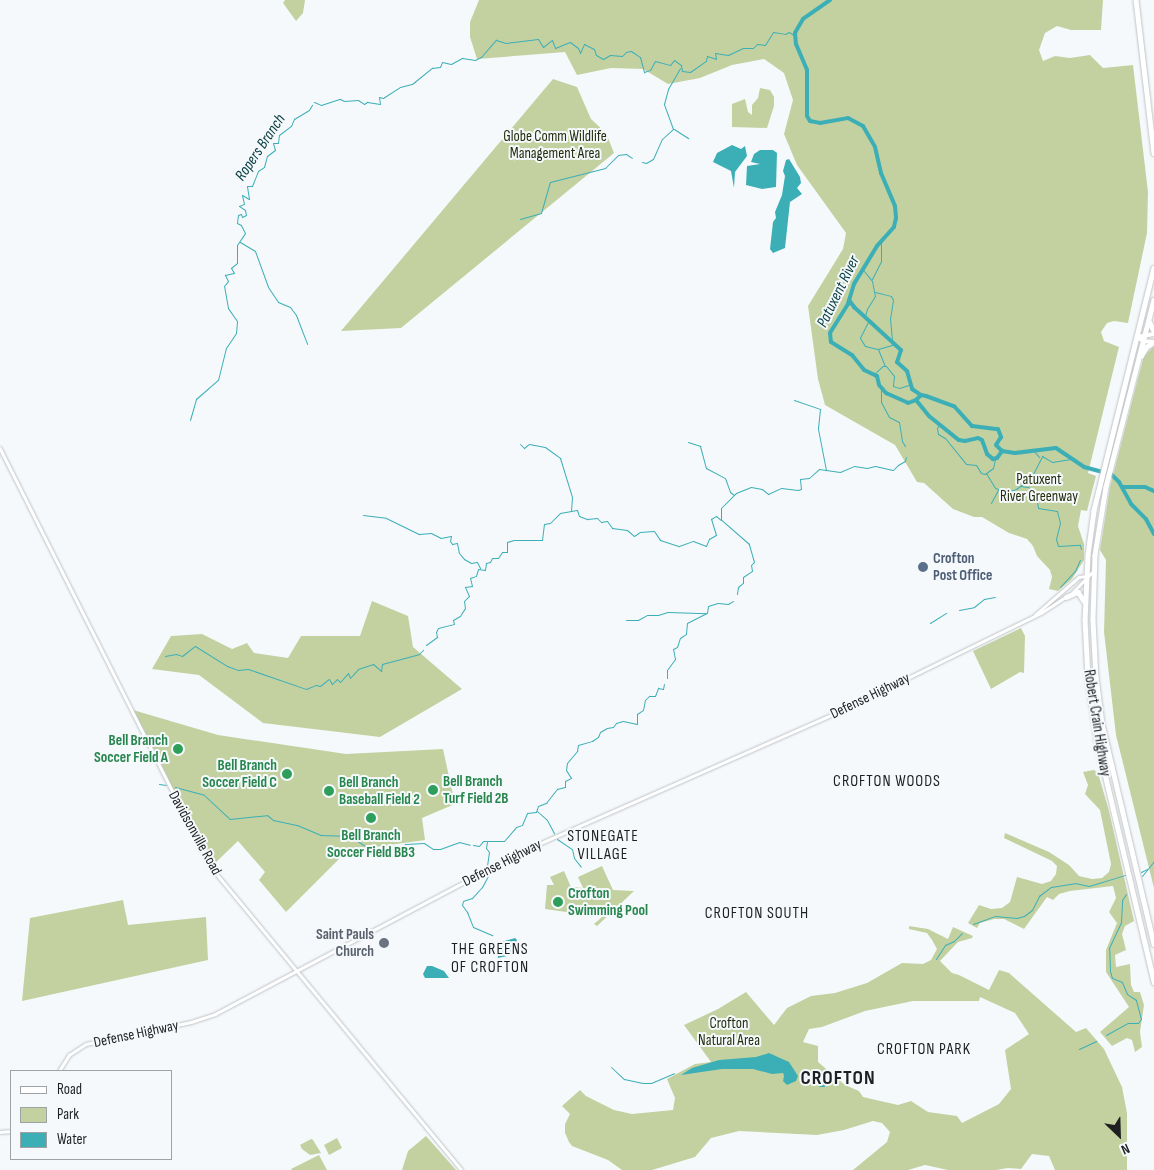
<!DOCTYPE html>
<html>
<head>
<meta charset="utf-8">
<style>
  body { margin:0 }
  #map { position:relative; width:1154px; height:1170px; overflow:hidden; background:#f5f9fc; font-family:"Sofia Sans Condensed",sans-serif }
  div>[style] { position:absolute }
  .green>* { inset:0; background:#c3d1a1 }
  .water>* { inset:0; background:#3cafb6 }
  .stream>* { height:1px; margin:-0.5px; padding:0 0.5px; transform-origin:0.5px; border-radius:0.5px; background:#3cafb6 }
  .river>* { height:4px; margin:-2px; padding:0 2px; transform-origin:2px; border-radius:2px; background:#3cafb6 }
  .roads { filter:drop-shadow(0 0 1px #c0c3c6) drop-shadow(0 0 1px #c0c3c6) }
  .secondary>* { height:2.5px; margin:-1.25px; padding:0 1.25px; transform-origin:1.25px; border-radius:1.25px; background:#fff }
  .primary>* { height:4px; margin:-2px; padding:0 2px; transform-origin:2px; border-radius:2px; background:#fff }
  .highway>* { height:4.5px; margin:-2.25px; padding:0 2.25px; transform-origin:2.25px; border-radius:2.25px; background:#fff }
  .dots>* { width:14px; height:14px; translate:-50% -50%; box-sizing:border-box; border:2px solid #f5f9fc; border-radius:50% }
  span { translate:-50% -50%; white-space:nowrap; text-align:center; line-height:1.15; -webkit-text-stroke:4px #f5f9fc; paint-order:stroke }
  .park-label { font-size:15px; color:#252d0d }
  .service-label { font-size:15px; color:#4e5e75; font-weight:700 }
  .left { translate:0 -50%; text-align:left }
  .street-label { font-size:15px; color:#1e1f20 }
  .leisure-label { font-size:15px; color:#27864d; font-weight:700 }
  .right { translate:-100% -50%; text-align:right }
  .worship-label { font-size:15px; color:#5b616d; font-weight:700 }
  .water-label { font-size:16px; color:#073d40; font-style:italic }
  .neighbourhood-label { font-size:16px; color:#1e1f20; letter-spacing:1px }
  .district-label { font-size:20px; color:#1e1f20; font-weight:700; letter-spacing:1px }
  .legend { position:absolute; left:10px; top:1070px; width:162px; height:90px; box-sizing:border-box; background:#f5f9fc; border:1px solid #9fa2a4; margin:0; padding:6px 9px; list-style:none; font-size:15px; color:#1e1f20 }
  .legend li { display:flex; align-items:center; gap:10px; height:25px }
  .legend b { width:25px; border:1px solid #9fa2a4 }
  .north { position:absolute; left:1094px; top:1110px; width:50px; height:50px; -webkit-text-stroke:4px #f5f9fc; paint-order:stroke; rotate:156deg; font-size:14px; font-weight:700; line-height:20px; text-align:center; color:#1e1f20 }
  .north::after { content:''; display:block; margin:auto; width:18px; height:22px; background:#1e1f20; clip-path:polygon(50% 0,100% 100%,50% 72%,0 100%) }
</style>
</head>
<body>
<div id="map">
  <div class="green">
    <div style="clip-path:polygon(285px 0,305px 0,303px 13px,296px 21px,283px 3px)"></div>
    <div style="clip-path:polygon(479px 0,1103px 0,1101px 30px,1071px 30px,1057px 26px,1045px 33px,1039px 50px,1043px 61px,1055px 56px,1070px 58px,1090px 55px,1103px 68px,1133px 65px,1148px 192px,1147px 233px,1128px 323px,1114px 321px,1107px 323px,1101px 332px,1104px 341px,1119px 347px,1088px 473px,1096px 476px,1087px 511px,1081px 510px,1078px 526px,1084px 544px,1084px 560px,1072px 579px,1058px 591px,1049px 589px,1052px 577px,1050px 570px,1037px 556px,1033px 546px,1027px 539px,1009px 533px,982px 517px,974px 517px,953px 509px,924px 483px,917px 482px,895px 445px,825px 405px,818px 379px,808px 306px,843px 249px,846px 233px,797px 165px,784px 134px,793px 100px,784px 73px,764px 59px,732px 65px,700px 78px,668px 84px,643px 69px,611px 68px,577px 75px,565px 52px,477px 59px,470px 37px,470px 22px)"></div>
    <div style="clip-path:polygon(553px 79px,577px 87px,591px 119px,606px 133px,614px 153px,401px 328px,341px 331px)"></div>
    <div style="clip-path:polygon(760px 88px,770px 90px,774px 97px,774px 106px,767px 128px,732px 127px,732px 104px,745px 99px,748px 112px,752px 115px,752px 105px,758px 98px)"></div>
    <div style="clip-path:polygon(1154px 346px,1154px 888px,1116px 735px,1104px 632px,1106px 560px,1100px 550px,1110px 487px,1137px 382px,1144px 356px)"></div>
    <div style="clip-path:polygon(372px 601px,408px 616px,413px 647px,462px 689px,380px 737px,263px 723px,199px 675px,152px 669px,171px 636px,202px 634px,232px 649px,247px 643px,254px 653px,288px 658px,301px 636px,360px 636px)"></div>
    <div style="clip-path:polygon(1021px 628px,1025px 636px,1024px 673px,1020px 672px,991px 689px,973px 651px)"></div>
    <div style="clip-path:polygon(133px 710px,218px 735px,346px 754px,443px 749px,455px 804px,422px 818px,425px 840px,347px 851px,286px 912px,259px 880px,265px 872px,238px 841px,212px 866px)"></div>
    <div style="clip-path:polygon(1094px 770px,1098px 773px,1109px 811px,1134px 921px,1125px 926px,1122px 934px,1126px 950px,1115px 955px,1116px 967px,1130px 964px,1131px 985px,1134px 992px,1140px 992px,1144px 1005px,1140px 1032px,1142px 1047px,1135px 1052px,1132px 1040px,1127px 1038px,1112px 1046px,1100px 1032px,1129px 1007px,1106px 972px,1106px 950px,1117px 923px,1109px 912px,1116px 898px,1113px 886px,1070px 891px,1059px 894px,1053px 900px,1047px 897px,1024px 929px,1004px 919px,994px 919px,980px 923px,977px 928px,968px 923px,979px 905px,991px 909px,1002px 908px,1010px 902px,1017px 877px,1042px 884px,1051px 881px,1056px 874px,1057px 866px,1052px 861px,1004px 838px,1005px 833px,1049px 852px,1069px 865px,1079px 876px,1092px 879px,1102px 878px,1109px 872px,1111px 864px,1100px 810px,1085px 794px,1088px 785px,1083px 772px)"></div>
    <div style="clip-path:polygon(602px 866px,613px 890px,634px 891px,597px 926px,594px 924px,602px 917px,545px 909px,547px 885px,554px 885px,550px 877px,564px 871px,571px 887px,583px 888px,578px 877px)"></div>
    <div style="clip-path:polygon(123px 900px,128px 925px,206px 917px,208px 960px,22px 1001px,30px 918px)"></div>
    <div style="clip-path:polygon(evenodd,909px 926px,928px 929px,948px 939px,953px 927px,973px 936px,972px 938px,958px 942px,940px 961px,952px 973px,959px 975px,989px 990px,999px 970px,1009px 973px,1076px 1032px,1086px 1028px,1104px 1049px,1122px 1087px,1127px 1113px,1127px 1170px,1055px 1170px,1049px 1156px,1032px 1154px,1021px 1169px,1008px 1168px,996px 1170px,948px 1170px,925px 1165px,908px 1170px,853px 1170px,887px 1142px,890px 1132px,882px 1123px,873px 1121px,844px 1130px,817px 1135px,739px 1131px,711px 1138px,695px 1157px,652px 1170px,622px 1170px,608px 1160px,572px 1146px,569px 1142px,565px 1133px,565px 1124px,570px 1114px,562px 1106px,580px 1090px,586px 1096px,614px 1110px,632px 1114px,673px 1110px,675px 1098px,667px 1079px,695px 1064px,711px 1062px,684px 1025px,718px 1009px,746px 992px,774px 1025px,787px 1008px,811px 996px,835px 993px,867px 983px,902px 963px,923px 964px,931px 960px,937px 949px,932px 940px,927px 933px,909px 929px,909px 926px,980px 997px,1015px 1013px,1029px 1034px,1005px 1050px,1011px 1089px,999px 1104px,962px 1123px,957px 1116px,928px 1112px,911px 1101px,898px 1105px,863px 1097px,859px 1091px,845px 1085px,818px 1062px,818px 1046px,803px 1042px,809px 1029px,822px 1027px,865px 1011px,913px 1001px,979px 1001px,980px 997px)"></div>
    <div style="clip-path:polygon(426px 1136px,456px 1170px,402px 1170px,408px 1151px)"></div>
    <div style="clip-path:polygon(337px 1138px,342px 1148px,329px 1155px,324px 1145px)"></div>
    <div style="clip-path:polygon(311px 1139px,313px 1140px,321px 1153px,310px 1155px,302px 1149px,300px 1145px)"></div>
    <div style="clip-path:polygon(319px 1155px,327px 1170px,292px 1170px,291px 1169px)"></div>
  </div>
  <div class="water">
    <div style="clip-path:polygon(732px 145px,741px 149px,745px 146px,747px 156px,735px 172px,734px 188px,731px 171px,713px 162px,717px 153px)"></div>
    <div style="clip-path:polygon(760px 150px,773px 150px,777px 153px,776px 187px,762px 189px,746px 185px,747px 166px,760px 164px,751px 162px,754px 154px)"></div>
    <div style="clip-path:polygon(789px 159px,800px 177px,801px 183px,797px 188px,802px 194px,790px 202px,785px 248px,773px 253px,770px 249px,773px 222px,776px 218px,775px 212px,782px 195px,785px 176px,783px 171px,786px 160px)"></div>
    <div style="clip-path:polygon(515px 938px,517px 940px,513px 950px,507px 956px,498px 958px,497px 943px)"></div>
    <div style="clip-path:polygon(427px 966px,432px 966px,444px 971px,449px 978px,425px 978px,423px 974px)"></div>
    <div style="clip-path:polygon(769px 1053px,789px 1062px,798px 1076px,796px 1081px,787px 1085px,783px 1081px,784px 1076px,783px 1073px,772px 1074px,753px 1069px,722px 1069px,681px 1075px,692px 1068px,719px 1060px,756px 1057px)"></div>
    <div style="clip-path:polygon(808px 1070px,811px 1073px,817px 1071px,823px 1075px,825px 1087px,820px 1087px,810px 1080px)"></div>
  </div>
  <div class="stream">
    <div style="left:314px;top:102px;width:8px;rotate:23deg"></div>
    <div style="left:321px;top:105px;width:20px;rotate:-18deg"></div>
    <div style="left:340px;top:99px;width:4px;rotate:27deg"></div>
    <div style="left:344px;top:101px;width:14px;rotate:-4deg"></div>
    <div style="left:358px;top:100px;width:7px;rotate:34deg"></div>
    <div style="left:364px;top:104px;width:4px;rotate:-34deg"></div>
    <div style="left:367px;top:102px;width:13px;rotate:9deg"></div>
    <div style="left:380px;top:104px;width:7px;rotate:-98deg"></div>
    <div style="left:379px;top:97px;width:4px;rotate:14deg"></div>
    <div style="left:383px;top:98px;width:20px;rotate:-33deg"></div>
    <div style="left:400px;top:87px;width:12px;rotate:-14deg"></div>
    <div style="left:412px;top:84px;width:26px;rotate:-39deg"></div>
    <div style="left:432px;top:68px;width:8px;rotate:-7deg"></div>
    <div style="left:440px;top:67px;width:5px;rotate:-68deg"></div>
    <div style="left:442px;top:62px;width:9px;rotate:13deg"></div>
    <div style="left:451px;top:64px;width:13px;rotate:-29deg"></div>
    <div style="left:462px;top:58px;width:13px;rotate:9deg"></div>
    <div style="left:475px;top:60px;width:7px;rotate:-27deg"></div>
    <div style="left:481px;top:57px;width:23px;rotate:-49deg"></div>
    <div style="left:496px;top:40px;width:10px;rotate:17deg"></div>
    <div style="left:506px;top:43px;width:32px;rotate:-7deg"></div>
    <div style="left:538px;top:39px;width:9px;rotate:58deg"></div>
    <div style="left:543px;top:47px;width:11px;rotate:-38deg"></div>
    <div style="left:552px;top:40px;width:9px;rotate:69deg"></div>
    <div style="left:555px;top:48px;width:16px;rotate:-22deg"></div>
    <div style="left:570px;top:42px;width:10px;rotate:37deg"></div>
    <div style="left:578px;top:48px;width:5px;rotate:68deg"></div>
    <div style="left:580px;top:53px;width:10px;rotate:-66deg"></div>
    <div style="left:584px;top:44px;width:11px;rotate:27deg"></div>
    <div style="left:594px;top:49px;width:6px;rotate:72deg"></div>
    <div style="left:596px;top:55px;width:8px;rotate:30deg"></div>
    <div style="left:603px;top:59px;width:8px;rotate:-30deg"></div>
    <div style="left:610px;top:55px;width:12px;rotate:5deg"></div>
    <div style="left:622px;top:56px;width:6px;rotate:-45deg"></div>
    <div style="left:626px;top:52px;width:5px;rotate:-11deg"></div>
    <div style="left:631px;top:51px;width:11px;rotate:34deg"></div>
    <div style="left:640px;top:57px;width:16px;rotate:75deg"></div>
    <div style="left:644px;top:72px;width:6px;rotate:-18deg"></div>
    <div style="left:650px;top:70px;width:10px;rotate:-61deg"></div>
    <div style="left:655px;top:61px;width:16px;rotate:15deg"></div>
    <div style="left:670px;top:65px;width:6px;rotate:-51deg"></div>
    <div style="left:674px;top:60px;width:9px;rotate:36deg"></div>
    <div style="left:681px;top:65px;width:6px;rotate:81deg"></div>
    <div style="left:682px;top:71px;width:8px;rotate:7deg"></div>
    <div style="left:690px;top:72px;width:19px;rotate:-35deg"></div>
    <div style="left:706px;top:61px;width:5px;rotate:-79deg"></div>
    <div style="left:707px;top:56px;width:9px;rotate:18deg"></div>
    <div style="left:716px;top:59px;width:6px;rotate:-99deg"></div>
    <div style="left:715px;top:53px;width:13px;rotate:9deg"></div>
    <div style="left:728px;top:55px;width:17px;rotate:-25deg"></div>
    <div style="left:743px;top:48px;width:10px"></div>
    <div style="left:753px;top:48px;width:6px;rotate:-45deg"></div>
    <div style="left:757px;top:44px;width:8px;rotate:7deg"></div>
    <div style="left:765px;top:45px;width:15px;rotate:-58deg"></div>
    <div style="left:773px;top:32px;width:12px;rotate:9deg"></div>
    <div style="left:785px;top:34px;width:4px;rotate:-27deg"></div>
    <div style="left:789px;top:32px;width:7px;rotate:34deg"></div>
    <div style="left:674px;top:129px;width:17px;rotate:33deg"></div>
    <div style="left:642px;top:162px;width:4px;rotate:14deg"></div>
    <div style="left:646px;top:163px;width:8px;rotate:-30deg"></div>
    <div style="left:653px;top:159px;width:22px;rotate:-66deg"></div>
    <div style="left:662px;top:139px;width:15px;rotate:-42deg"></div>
    <div style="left:673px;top:129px;width:27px;rotate:-110deg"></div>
    <div style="left:664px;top:104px;width:16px;rotate:-75deg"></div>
    <div style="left:668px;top:89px;width:24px;rotate:-60deg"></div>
    <div style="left:520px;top:219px;width:22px;rotate:-16deg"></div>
    <div style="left:541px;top:213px;width:32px;rotate:-74deg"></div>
    <div style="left:550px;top:182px;width:57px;rotate:-14.3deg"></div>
    <div style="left:605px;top:168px;width:18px;rotate:-45deg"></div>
    <div style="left:618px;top:155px;width:8px;rotate:-7deg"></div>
    <div style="left:626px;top:154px;width:7px;rotate:34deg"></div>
    <div style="left:240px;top:242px;width:17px;rotate:31deg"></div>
    <div style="left:255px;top:251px;width:38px;rotate:70deg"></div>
    <div style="left:268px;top:287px;width:18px;rotate:56deg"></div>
    <div style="left:278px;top:302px;width:13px;rotate:23deg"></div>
    <div style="left:290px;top:307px;width:10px;rotate:53deg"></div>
    <div style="left:296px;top:315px;width:31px;rotate:69deg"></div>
    <div style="left:864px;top:271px;width:13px;rotate:51deg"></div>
    <div style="left:872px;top:281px;width:15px;rotate:79deg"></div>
    <div style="left:875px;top:296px;width:15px;rotate:122deg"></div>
    <div style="left:867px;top:309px;width:7px;rotate:106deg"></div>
    <div style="left:872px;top:279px;width:20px;rotate:-63deg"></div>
    <div style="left:881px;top:261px;width:21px;rotate:-90deg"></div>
    <div style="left:875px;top:292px;width:16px;rotate:14deg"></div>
    <div style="left:891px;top:296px;width:4px;rotate:63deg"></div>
    <div style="left:893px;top:300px;width:18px;rotate:99deg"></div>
    <div style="left:890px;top:318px;width:23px;rotate:85deg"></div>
    <div style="left:869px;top:320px;width:20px;rotate:117deg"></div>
    <div style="left:860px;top:338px;width:9px;rotate:58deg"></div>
    <div style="left:865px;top:346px;width:13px;rotate:13deg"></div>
    <div style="left:878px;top:349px;width:18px;rotate:-16deg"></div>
    <div style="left:878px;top:349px;width:18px;rotate:68deg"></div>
    <div style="left:874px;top:374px;width:12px;rotate:-42deg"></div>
    <div style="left:883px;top:366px;width:3px"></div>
    <div style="left:886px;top:366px;width:13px;rotate:51deg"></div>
    <div style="left:894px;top:376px;width:10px;rotate:96deg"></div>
    <div style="left:893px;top:386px;width:6px;rotate:18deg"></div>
    <div style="left:899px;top:388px;width:10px;rotate:-17deg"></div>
    <div style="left:881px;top:388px;width:14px;rotate:90deg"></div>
    <div style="left:881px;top:402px;width:17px;rotate:62deg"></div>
    <div style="left:889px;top:417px;width:11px;rotate:27deg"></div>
    <div style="left:899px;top:422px;width:19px;rotate:81deg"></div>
    <div style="left:902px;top:441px;width:6px;rotate:59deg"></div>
    <div style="left:794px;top:400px;width:28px;rotate:19deg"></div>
    <div style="left:820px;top:409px;width:20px;rotate:96deg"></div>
    <div style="left:818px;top:429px;width:42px;rotate:79deg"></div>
    <div style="left:190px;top:420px;width:22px;rotate:-74deg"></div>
    <div style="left:196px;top:399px;width:29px;rotate:-41deg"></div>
    <div style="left:218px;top:380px;width:33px;rotate:-76deg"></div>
    <div style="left:226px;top:348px;width:18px;rotate:-56deg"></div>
    <div style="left:236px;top:333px;width:12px;rotate:-85deg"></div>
    <div style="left:237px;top:321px;width:16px;rotate:-125deg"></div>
    <div style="left:228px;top:308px;width:22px;rotate:-100deg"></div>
    <div style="left:224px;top:286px;width:6px;rotate:-51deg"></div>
    <div style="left:228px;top:281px;width:7px;rotate:-117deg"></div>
    <div style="left:225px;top:275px;width:9px;rotate:-13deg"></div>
    <div style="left:234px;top:273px;width:6px;rotate:-121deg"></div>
    <div style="left:231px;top:268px;width:8px;rotate:-40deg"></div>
    <div style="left:237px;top:263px;width:18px;rotate:-90deg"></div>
    <div style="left:237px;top:245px;width:14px;rotate:-56deg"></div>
    <div style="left:245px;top:233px;width:9px;rotate:-117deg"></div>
    <div style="left:241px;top:225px;width:4px;rotate:-153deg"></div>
    <div style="left:237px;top:223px;width:8px;rotate:-83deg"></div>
    <div style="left:238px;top:215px;width:3px;rotate:-18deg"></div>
    <div style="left:241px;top:214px;width:3px;rotate:72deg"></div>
    <div style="left:242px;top:217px;width:4px;rotate:-27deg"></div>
    <div style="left:246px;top:215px;width:5px;rotate:-101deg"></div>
    <div style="left:245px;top:210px;width:7px;rotate:-146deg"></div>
    <div style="left:239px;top:206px;width:5px;rotate:-22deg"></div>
    <div style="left:244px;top:204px;width:9px;rotate:-103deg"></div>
    <div style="left:242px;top:195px;width:8px;rotate:30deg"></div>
    <div style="left:249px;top:199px;width:13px;rotate:-99deg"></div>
    <div style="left:247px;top:186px;width:5px"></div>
    <div style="left:252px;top:186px;width:16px;rotate:-68deg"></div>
    <div style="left:258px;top:171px;width:7px;rotate:-34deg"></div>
    <div style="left:264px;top:167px;width:11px;rotate:-75deg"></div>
    <div style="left:267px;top:156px;width:10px;rotate:-37deg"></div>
    <div style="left:275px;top:150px;width:7px;rotate:-106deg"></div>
    <div style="left:273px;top:143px;width:5px"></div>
    <div style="left:278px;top:143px;width:8px;rotate:-83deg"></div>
    <div style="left:279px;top:135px;width:15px;rotate:-37deg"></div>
    <div style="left:291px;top:126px;width:8px;rotate:-67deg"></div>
    <div style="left:294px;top:119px;width:17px;rotate:-31deg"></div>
    <div style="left:309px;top:110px;width:6px;rotate:-59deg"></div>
    <div style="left:940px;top:423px;width:6px;rotate:121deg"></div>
    <div style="left:937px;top:428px;width:6px;rotate:81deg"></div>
    <div style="left:938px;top:434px;width:8px;rotate:30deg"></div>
    <div style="left:945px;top:438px;width:33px;rotate:51deg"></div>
    <div style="left:966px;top:464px;width:10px;rotate:6deg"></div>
    <div style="left:976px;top:465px;width:9px;rotate:58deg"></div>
    <div style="left:981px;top:473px;width:4px;rotate:14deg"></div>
    <div style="left:985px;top:474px;width:10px;rotate:-37deg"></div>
    <div style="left:993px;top:468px;width:9px;rotate:-77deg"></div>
    <div style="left:688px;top:442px;width:13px;rotate:18deg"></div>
    <div style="left:700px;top:446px;width:23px;rotate:75deg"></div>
    <div style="left:706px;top:468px;width:21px;rotate:28deg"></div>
    <div style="left:725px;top:478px;width:15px;rotate:70deg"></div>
    <div style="left:730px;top:492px;width:5px;rotate:37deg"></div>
    <div style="left:520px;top:444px;width:6px;rotate:45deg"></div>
    <div style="left:524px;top:448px;width:6px;rotate:-39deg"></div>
    <div style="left:529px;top:444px;width:16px;rotate:11deg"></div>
    <div style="left:545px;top:447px;width:19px;rotate:36deg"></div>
    <div style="left:560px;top:458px;width:41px;rotate:72.9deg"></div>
    <div style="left:572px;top:497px;width:14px;rotate:94deg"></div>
    <div style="left:1034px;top:451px;width:8px;rotate:50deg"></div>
    <div style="left:986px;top:473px;width:17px;rotate:59deg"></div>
    <div style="left:995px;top:488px;width:13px;rotate:18deg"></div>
    <div style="left:1007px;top:492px;width:9px;rotate:-18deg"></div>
    <div style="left:1016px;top:489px;width:19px;rotate:-36deg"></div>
    <div style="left:1031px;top:478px;width:25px;rotate:-63deg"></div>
    <div style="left:1042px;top:456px;width:12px;rotate:31deg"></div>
    <div style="left:1052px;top:462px;width:19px;rotate:-9deg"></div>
    <div style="left:1020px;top:486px;width:8px;rotate:7deg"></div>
    <div style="left:1028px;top:487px;width:9px;rotate:36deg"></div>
    <div style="left:1035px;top:492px;width:16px;rotate:79deg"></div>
    <div style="left:1038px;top:508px;width:19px;rotate:9deg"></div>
    <div style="left:1057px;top:511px;width:12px;rotate:76deg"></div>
    <div style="left:1060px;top:523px;width:16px;rotate:104deg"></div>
    <div style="left:1056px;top:539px;width:7px;rotate:74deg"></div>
    <div style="left:1058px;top:546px;width:22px;rotate:-3deg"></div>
    <div style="left:1080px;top:545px;width:4px;rotate:76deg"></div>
    <div style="left:991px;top:503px;width:15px;rotate:-62deg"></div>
    <div style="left:363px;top:515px;width:23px;rotate:7deg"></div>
    <div style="left:386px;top:518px;width:37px;rotate:26deg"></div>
    <div style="left:419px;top:534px;width:12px;rotate:-5deg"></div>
    <div style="left:431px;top:533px;width:11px;rotate:27deg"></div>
    <div style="left:441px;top:538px;width:10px;rotate:-11deg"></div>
    <div style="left:451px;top:536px;width:5px;rotate:101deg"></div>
    <div style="left:450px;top:541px;width:4px;rotate:56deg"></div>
    <div style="left:452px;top:544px;width:5px;rotate:-11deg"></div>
    <div style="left:457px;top:543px;width:10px;rotate:79deg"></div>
    <div style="left:459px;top:553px;width:8px;rotate:50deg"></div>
    <div style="left:464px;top:559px;width:8px;rotate:30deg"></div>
    <div style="left:471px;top:563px;width:6px;rotate:-9deg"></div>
    <div style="left:477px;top:562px;width:7px;rotate:63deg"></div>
    <div style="left:1060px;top:587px;width:22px;rotate:-47deg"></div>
    <div style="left:1075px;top:571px;width:12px;rotate:-66deg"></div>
    <div style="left:737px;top:594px;width:7px;rotate:-82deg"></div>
    <div style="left:738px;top:587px;width:6px;rotate:-39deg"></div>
    <div style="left:743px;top:583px;width:6px;rotate:-90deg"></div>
    <div style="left:743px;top:577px;width:11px;rotate:-34deg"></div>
    <div style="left:752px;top:571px;width:6px;rotate:-99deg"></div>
    <div style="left:751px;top:565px;width:4px;rotate:-45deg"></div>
    <div style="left:754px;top:562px;width:19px;rotate:-106deg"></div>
    <div style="left:749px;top:544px;width:37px;rotate:-139deg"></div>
    <div style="left:721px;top:520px;width:12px;rotate:-90deg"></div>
    <div style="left:721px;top:508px;width:21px;rotate:-45deg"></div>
    <div style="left:736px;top:493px;width:16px;rotate:-22deg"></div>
    <div style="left:751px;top:487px;width:11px;rotate:10deg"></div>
    <div style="left:762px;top:489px;width:8px;rotate:40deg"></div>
    <div style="left:768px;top:494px;width:14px;rotate:-25deg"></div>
    <div style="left:781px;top:488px;width:17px;rotate:7deg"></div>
    <div style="left:798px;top:490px;width:3px;rotate:-18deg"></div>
    <div style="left:801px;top:489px;width:10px;rotate:-96deg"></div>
    <div style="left:800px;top:479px;width:9px;rotate:-6deg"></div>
    <div style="left:809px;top:478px;width:13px;rotate:-42deg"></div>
    <div style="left:819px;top:469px;width:21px;rotate:8deg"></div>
    <div style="left:840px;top:472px;width:15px;rotate:-23deg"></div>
    <div style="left:854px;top:466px;width:13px;rotate:9deg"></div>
    <div style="left:867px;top:468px;width:8px;rotate:-14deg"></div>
    <div style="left:875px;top:466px;width:18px;rotate:13deg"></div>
    <div style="left:893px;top:470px;width:7px;rotate:-45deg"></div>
    <div style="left:898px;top:465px;width:8px;rotate:-30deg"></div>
    <div style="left:905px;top:461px;width:4px;rotate:-76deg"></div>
    <div style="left:959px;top:610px;width:15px;rotate:-11deg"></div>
    <div style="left:974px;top:607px;width:13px;rotate:-39deg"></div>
    <div style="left:984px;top:599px;width:11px;rotate:-10deg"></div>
    <div style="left:626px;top:620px;width:12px"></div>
    <div style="left:638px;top:620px;width:10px;rotate:-29deg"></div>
    <div style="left:647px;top:615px;width:11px"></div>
    <div style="left:658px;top:615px;width:10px;rotate:-17deg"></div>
    <div style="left:668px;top:612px;width:38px;rotate:2deg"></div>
    <div style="left:930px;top:623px;width:19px;rotate:-32deg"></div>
    <div style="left:426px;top:645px;width:14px;rotate:-36deg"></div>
    <div style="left:437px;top:637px;width:5px;rotate:-101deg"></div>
    <div style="left:436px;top:632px;width:4px;rotate:-63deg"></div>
    <div style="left:438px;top:628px;width:16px;rotate:-14deg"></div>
    <div style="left:454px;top:624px;width:4px;rotate:-104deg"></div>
    <div style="left:453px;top:620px;width:8px;rotate:-30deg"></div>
    <div style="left:460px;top:616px;width:9px;rotate:-58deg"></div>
    <div style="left:465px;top:608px;width:7px;rotate:-98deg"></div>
    <div style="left:464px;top:601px;width:7px;rotate:-45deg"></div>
    <div style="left:469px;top:596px;width:10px;rotate:-114deg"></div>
    <div style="left:465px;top:587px;width:7px;rotate:-8deg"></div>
    <div style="left:472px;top:586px;width:8px;rotate:-104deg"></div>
    <div style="left:470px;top:578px;width:6px;rotate:-18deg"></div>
    <div style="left:476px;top:576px;width:7px;rotate:-74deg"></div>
    <div style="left:478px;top:569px;width:7px;rotate:8deg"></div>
    <div style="left:485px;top:570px;width:7px;rotate:-82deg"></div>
    <div style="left:486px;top:563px;width:4px;rotate:-14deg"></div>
    <div style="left:490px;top:562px;width:4px;rotate:-63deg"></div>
    <div style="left:492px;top:558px;width:6px"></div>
    <div style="left:498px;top:558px;width:7px;rotate:-56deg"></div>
    <div style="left:502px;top:552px;width:5px"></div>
    <div style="left:507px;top:552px;width:10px;rotate:-90deg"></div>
    <div style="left:507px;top:542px;width:7px;rotate:-16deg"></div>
    <div style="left:514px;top:540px;width:28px"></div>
    <div style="left:542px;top:540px;width:16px;rotate:-83deg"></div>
    <div style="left:544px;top:524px;width:6px;rotate:-9deg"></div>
    <div style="left:550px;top:523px;width:14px;rotate:-45deg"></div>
    <div style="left:560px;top:513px;width:17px;rotate:-10deg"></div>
    <div style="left:577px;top:510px;width:6px;rotate:72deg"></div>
    <div style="left:579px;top:516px;width:9px;rotate:21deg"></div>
    <div style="left:587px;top:519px;width:10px;rotate:-6deg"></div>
    <div style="left:597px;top:518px;width:6px;rotate:45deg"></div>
    <div style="left:601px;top:522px;width:6px;rotate:-9deg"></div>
    <div style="left:607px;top:521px;width:9px;rotate:54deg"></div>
    <div style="left:612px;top:528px;width:15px;rotate:8deg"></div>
    <div style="left:627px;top:530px;width:9px;rotate:41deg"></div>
    <div style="left:634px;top:536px;width:7px;rotate:-34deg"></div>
    <div style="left:640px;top:532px;width:14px;rotate:-4deg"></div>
    <div style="left:654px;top:531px;width:11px;rotate:56deg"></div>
    <div style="left:660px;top:540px;width:20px;rotate:18deg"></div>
    <div style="left:679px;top:546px;width:15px;rotate:-20deg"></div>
    <div style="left:693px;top:541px;width:14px;rotate:21deg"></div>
    <div style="left:706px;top:546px;width:8px;rotate:-67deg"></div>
    <div style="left:709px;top:539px;width:8px;rotate:-30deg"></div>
    <div style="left:716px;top:535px;width:17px;rotate:-107deg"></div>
    <div style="left:711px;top:519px;width:6px;rotate:-31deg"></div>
    <div style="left:716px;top:516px;width:6px;rotate:39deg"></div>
    <div style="left:165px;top:656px;width:11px;rotate:-10deg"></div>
    <div style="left:176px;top:654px;width:6px;rotate:18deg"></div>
    <div style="left:182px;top:656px;width:16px;rotate:-38deg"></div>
    <div style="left:195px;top:646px;width:38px;rotate:32deg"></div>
    <div style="left:227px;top:666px;width:12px;rotate:20deg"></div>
    <div style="left:238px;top:670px;width:10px;rotate:-6deg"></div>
    <div style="left:248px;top:669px;width:61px;rotate:19deg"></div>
    <div style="left:306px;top:689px;width:11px;rotate:-22deg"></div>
    <div style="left:316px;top:685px;width:4px;rotate:14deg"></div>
    <div style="left:320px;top:686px;width:11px;rotate:-38deg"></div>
    <div style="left:329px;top:679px;width:6px;rotate:59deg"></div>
    <div style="left:332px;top:684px;width:7px;rotate:-45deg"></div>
    <div style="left:337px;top:679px;width:4px;rotate:45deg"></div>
    <div style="left:340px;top:682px;width:12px;rotate:-48deg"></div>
    <div style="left:348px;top:673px;width:5px;rotate:68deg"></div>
    <div style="left:350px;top:678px;width:12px;rotate:-48deg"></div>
    <div style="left:358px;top:669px;width:16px;rotate:-18deg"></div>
    <div style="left:373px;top:664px;width:11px;rotate:41deg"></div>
    <div style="left:381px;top:671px;width:7px;rotate:-82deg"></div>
    <div style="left:382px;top:664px;width:38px;rotate:-15deg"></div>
    <div style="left:419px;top:654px;width:6px;rotate:-45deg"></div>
    <div style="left:667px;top:678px;width:8px;rotate:-90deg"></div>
    <div style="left:667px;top:670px;width:14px;rotate:-54deg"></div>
    <div style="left:675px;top:659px;width:10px;rotate:-101deg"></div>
    <div style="left:673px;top:649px;width:4px;rotate:-27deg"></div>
    <div style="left:677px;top:647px;width:9px;rotate:-72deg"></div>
    <div style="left:680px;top:638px;width:7px;rotate:-34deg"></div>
    <div style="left:686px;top:634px;width:11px;rotate:-85deg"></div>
    <div style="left:687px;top:623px;width:22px;rotate:-27deg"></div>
    <div style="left:707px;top:613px;width:7px;rotate:-82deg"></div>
    <div style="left:708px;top:606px;width:10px;rotate:-17deg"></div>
    <div style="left:718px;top:603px;width:10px;rotate:6deg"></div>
    <div style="left:728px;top:604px;width:6px;rotate:-31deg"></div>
    <div style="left:159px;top:784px;width:7px;rotate:8deg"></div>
    <div style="left:175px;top:787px;width:30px;rotate:15deg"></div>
    <div style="left:204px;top:795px;width:35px;rotate:43deg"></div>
    <div style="left:230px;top:819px;width:37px;rotate:-6deg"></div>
    <div style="left:267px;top:815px;width:8px;rotate:40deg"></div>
    <div style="left:273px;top:820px;width:25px;rotate:12deg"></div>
    <div style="left:297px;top:825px;width:25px;rotate:23deg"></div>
    <div style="left:320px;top:835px;width:23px;rotate:2deg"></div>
    <div style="left:343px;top:836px;width:7px;rotate:34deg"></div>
    <div style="left:349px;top:840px;width:7px"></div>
    <div style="left:356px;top:840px;width:14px;rotate:34deg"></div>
    <div style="left:368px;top:848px;width:7px"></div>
    <div style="left:375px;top:848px;width:6px;rotate:51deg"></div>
    <div style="left:379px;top:853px;width:13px;rotate:-18deg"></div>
    <div style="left:391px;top:849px;width:7px;rotate:8deg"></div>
    <div style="left:398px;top:850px;width:9px;rotate:-41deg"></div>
    <div style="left:405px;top:844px;width:19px;rotate:-3deg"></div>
    <div style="left:424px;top:843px;width:11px;rotate:34deg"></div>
    <div style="left:433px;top:849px;width:7px"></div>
    <div style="left:440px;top:849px;width:20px;rotate:-20deg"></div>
    <div style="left:459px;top:842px;width:11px;rotate:15deg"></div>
    <div style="left:537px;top:811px;width:13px;rotate:42deg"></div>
    <div style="left:547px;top:820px;width:15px;rotate:62deg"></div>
    <div style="left:557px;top:839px;width:18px;rotate:34deg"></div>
    <div style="left:572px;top:849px;width:9px;rotate:77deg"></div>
    <div style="left:574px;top:858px;width:11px;rotate:52deg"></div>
    <div style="left:473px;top:845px;width:6px;rotate:9deg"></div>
    <div style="left:479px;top:846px;width:6px;rotate:-51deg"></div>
    <div style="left:483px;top:841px;width:21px"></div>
    <div style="left:504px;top:841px;width:18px;rotate:-49deg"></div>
    <div style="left:516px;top:827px;width:6px;rotate:-18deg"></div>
    <div style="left:522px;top:825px;width:13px;rotate:-67deg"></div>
    <div style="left:527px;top:813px;width:9px;rotate:-6deg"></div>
    <div style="left:536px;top:812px;width:6px;rotate:-72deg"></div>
    <div style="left:538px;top:806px;width:9px;rotate:-21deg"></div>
    <div style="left:546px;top:803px;width:18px;rotate:-52deg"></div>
    <div style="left:557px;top:789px;width:8px;rotate:-14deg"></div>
    <div style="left:565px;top:787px;width:6px;rotate:-90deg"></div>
    <div style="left:565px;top:781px;width:7px;rotate:-27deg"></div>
    <div style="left:571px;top:778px;width:9px;rotate:-122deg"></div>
    <div style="left:566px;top:770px;width:7px;rotate:-82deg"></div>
    <div style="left:567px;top:763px;width:16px;rotate:-50deg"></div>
    <div style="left:577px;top:751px;width:6px;rotate:-81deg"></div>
    <div style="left:578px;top:745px;width:15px;rotate:-16deg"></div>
    <div style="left:592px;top:741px;width:7px;rotate:-34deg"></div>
    <div style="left:598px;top:737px;width:5px;rotate:-68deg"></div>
    <div style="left:600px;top:732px;width:8px;rotate:-30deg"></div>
    <div style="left:607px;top:728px;width:6px;rotate:-9deg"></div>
    <div style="left:613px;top:727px;width:5px;rotate:-53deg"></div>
    <div style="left:616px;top:723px;width:7px;rotate:-16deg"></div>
    <div style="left:623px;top:721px;width:14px;rotate:12deg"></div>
    <div style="left:637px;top:724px;width:10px;rotate:-90deg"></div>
    <div style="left:637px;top:714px;width:7px;rotate:-34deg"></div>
    <div style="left:643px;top:710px;width:10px;rotate:-79deg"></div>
    <div style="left:645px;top:700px;width:6px;rotate:-45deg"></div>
    <div style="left:649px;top:696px;width:6px"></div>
    <div style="left:655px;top:696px;width:9px;rotate:-69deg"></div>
    <div style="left:658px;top:688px;width:5px;rotate:11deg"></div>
    <div style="left:663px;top:689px;width:5px;rotate:-79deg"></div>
    <div style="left:487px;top:866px;width:14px;rotate:-82deg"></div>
    <div style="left:489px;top:852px;width:5px;rotate:-127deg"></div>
    <div style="left:486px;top:848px;width:6px;rotate:-81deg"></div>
    <div style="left:1141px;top:872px;width:7px;rotate:-27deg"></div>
    <div style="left:489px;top:874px;width:15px;rotate:118deg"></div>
    <div style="left:482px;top:887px;width:15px;rotate:132deg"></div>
    <div style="left:472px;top:898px;width:9px;rotate:162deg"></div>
    <div style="left:463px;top:901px;width:4px;rotate:104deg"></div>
    <div style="left:462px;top:905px;width:9px;rotate:54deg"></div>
    <div style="left:467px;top:912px;width:16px;rotate:68deg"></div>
    <div style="left:473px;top:927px;width:21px;rotate:23deg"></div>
    <div style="left:1142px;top:876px;width:19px;rotate:-51deg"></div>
    <div style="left:973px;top:924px;width:23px;rotate:-20deg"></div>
    <div style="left:995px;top:916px;width:22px;rotate:5deg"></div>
    <div style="left:1017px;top:918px;width:7px;rotate:-16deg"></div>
    <div style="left:1024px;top:916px;width:10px;rotate:-37deg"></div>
    <div style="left:1032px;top:910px;width:16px;rotate:-63deg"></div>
    <div style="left:1039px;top:896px;width:15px;rotate:-37deg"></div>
    <div style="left:1051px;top:887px;width:24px;rotate:-9deg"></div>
    <div style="left:1075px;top:883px;width:14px;rotate:12deg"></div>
    <div style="left:1089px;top:886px;width:38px;rotate:-17deg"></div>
    <div style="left:936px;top:959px;width:17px;rotate:-57deg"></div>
    <div style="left:945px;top:945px;width:10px;rotate:-24deg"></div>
    <div style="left:954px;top:941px;width:11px;rotate:-45deg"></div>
    <div style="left:1106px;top:1035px;width:25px;rotate:-29deg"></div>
    <div style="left:1128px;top:1023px;width:10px"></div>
    <div style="left:1138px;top:1023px;width:5px;rotate:-53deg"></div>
    <div style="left:1141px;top:1019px;width:20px;rotate:-105deg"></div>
    <div style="left:1136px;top:1000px;width:11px;rotate:-146deg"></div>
    <div style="left:1127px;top:994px;width:13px;rotate:-113deg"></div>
    <div style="left:1122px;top:982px;width:11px;rotate:-158deg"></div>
    <div style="left:1112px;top:978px;width:7px;rotate:-106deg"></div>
    <div style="left:1110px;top:971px;width:23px;rotate:-92deg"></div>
    <div style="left:1109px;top:948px;width:29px;rotate:-65deg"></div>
    <div style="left:1121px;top:922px;width:22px;rotate:-87deg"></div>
    <div style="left:1122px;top:900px;width:7px;rotate:-56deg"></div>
    <div style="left:1079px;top:1049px;width:19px;rotate:-25deg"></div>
    <div style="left:611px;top:1067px;width:18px;rotate:43deg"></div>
    <div style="left:624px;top:1079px;width:19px;rotate:12deg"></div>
    <div style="left:643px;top:1083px;width:8px"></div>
    <div style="left:651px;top:1083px;width:25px;rotate:-23deg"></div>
  </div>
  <div class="river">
    <div style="left:830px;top:0;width:33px;rotate:145deg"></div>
    <div style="left:803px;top:19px;width:16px;rotate:120deg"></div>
    <div style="left:795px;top:33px;width:11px;rotate:85deg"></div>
    <div style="left:796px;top:44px;width:28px;rotate:67deg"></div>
    <div style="left:807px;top:70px;width:46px;rotate:90deg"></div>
    <div style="left:807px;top:116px;width:6px;rotate:59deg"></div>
    <div style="left:810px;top:121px;width:10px;rotate:11deg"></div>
    <div style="left:820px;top:123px;width:28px;rotate:-10deg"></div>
    <div style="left:848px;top:118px;width:17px;rotate:28deg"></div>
    <div style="left:863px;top:126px;width:24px;rotate:60deg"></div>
    <div style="left:875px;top:147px;width:27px;rotate:77deg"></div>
    <div style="left:881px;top:173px;width:36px;rotate:67deg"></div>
    <div style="left:895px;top:206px;width:12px;rotate:85deg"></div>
    <div style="left:896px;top:218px;width:9px;rotate:103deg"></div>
    <div style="left:894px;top:227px;width:25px;rotate:132deg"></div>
    <div style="left:877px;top:246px;width:44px;rotate:121.2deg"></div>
    <div style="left:854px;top:284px;width:21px;rotate:107deg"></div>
    <div style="left:848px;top:304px;width:34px;rotate:122deg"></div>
    <div style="left:830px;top:333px;width:9px;rotate:84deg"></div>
    <div style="left:831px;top:342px;width:25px;rotate:32deg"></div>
    <div style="left:852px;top:355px;width:19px;rotate:51deg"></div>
    <div style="left:864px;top:370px;width:14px;rotate:25deg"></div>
    <div style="left:877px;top:376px;width:9px;rotate:77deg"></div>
    <div style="left:879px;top:385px;width:11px;rotate:49deg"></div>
    <div style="left:886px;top:393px;width:24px;rotate:24deg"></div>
    <div style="left:908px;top:403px;width:9px;rotate:-21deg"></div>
    <div style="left:916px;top:400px;width:7px;rotate:-45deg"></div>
    <div style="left:921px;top:395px;width:5px;rotate:11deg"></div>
    <div style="left:926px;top:396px;width:30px;rotate:20deg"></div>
    <div style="left:954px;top:406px;width:27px;rotate:48deg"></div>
    <div style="left:972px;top:426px;width:26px;rotate:7deg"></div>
    <div style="left:998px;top:429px;width:9px;rotate:69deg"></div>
    <div style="left:1001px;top:437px;width:9px;rotate:122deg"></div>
    <div style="left:996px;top:445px;width:8px;rotate:45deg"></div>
    <div style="left:1002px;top:451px;width:13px;rotate:9deg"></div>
    <div style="left:1015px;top:453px;width:41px;rotate:-7deg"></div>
    <div style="left:1056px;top:448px;width:34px;rotate:34deg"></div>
    <div style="left:1084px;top:467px;width:28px;rotate:15deg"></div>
    <div style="left:1111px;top:474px;width:11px;rotate:45deg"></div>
    <div style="left:1119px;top:482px;width:25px;rotate:61deg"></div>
    <div style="left:1131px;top:504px;width:21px;rotate:45deg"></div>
    <div style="left:1146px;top:519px;width:17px;rotate:62deg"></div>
    <div style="left:849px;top:300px;width:9px;rotate:54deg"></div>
    <div style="left:854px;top:307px;width:64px;rotate:42.5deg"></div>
    <div style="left:901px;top:350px;width:13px;rotate:108deg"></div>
    <div style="left:897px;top:362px;width:13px;rotate:42deg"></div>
    <div style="left:907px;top:371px;width:19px;rotate:74deg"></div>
    <div style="left:912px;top:389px;width:11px;rotate:34deg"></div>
    <div style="left:916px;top:400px;width:21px;rotate:51deg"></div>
    <div style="left:929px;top:416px;width:38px;rotate:39deg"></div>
    <div style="left:959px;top:440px;width:6px;rotate:9deg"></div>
    <div style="left:965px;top:441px;width:13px;rotate:-13deg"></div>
    <div style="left:978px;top:438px;width:4px;rotate:27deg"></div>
    <div style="left:982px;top:440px;width:15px;rotate:70deg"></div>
    <div style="left:987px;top:454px;width:8px;rotate:40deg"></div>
    <div style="left:993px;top:459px;width:4px;rotate:-14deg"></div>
    <div style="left:997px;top:458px;width:9px;rotate:-54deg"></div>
    <div style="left:1123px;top:487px;width:22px"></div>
    <div style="left:1145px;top:487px;width:10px;rotate:24deg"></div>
  </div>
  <div class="roads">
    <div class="secondary">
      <div style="left:0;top:448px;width:469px;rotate:63.3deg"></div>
      <div style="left:211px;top:867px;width:393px;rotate:50.4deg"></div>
      <div style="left:1071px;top:594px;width:32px;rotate:-46deg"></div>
      <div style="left:1035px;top:615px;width:58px;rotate:-40.8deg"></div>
      <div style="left:1079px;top:577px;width:7px;rotate:-8deg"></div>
      <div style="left:59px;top:1071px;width:19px;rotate:-58deg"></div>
      <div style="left:69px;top:1055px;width:20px;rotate:-33deg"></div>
      <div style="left:86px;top:1044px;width:107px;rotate:-11.8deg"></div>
      <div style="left:191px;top:1022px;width:25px;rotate:-18deg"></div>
      <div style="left:215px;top:1014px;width:348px;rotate:-27.9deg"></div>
      <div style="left:523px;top:851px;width:349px;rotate:-23.8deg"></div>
      <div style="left:842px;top:710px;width:221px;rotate:-26deg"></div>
      <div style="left:1041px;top:613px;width:30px;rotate:-33deg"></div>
      <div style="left:0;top:1132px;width:11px;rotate:-5deg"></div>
    </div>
    <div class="primary">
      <div style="left:1137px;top:337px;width:7px;rotate:34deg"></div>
      <div style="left:1143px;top:341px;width:10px;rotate:6deg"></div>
      <div style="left:1137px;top:337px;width:17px;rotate:-10deg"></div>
    </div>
    <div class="highway">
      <div style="left:1136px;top:0;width:154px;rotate:83.3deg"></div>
      <div style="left:1154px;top:268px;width:250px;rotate:103.9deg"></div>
      <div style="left:1094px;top:511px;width:44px;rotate:97.8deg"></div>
      <div style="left:1088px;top:555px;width:65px;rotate:92.6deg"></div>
      <div style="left:1085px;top:620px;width:58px;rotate:87deg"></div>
      <div style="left:1088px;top:678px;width:63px;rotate:81.7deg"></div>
      <div style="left:1097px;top:740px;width:249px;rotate:76.7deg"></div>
      <div style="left:1154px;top:300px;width:193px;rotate:104.4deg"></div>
      <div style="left:1106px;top:487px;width:69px;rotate:99.2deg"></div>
      <div style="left:1095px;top:555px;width:65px;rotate:91.8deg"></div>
      <div style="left:1093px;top:620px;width:57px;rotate:87deg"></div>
      <div style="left:1096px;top:677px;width:47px;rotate:82.7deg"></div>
      <div style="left:1102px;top:724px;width:226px;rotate:76.7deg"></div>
      <div style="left:1149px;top:321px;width:11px;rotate:63deg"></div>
      <div style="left:1141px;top:356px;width:10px;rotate:-61deg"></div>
      <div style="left:1146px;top:347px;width:9px;rotate:-32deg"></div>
      <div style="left:1066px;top:597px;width:13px;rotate:-23deg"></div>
      <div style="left:1078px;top:592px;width:11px;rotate:56deg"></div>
    </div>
  </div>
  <div class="dots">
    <div style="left:923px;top:567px;background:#5c6f8a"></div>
    <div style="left:178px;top:749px;background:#2e9e5b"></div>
    <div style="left:287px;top:774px;background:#2e9e5b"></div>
    <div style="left:433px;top:790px;background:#2e9e5b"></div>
    <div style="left:329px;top:791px;background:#2e9e5b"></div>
    <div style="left:371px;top:818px;background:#2e9e5b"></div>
    <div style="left:558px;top:902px;background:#2e9e5b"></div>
    <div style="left:384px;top:943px;background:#6b7280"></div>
  </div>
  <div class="park-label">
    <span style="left:555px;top:145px">Globe Comm Wildlife<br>Management Area</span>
    <span style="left:1039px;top:488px">Patuxent<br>River Greenway</span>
    <span style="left:729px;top:1032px">Crofton<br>Natural Area</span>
  </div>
  <div class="service-label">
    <span class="left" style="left:933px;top:567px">Crofton<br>Post Office</span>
  </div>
  <div class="street-label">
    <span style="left:870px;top:696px;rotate:-26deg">Defense Highway</span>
    <span style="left:1097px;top:723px;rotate:81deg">Robert Crain Highway</span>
    <span style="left:195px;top:833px;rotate:61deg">Davidsonville Road</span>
    <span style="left:502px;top:863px;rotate:-27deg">Defense Highway</span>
    <span style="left:136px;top:1034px;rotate:-12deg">Defense Highway</span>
  </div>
  <div class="leisure-label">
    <span class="right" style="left:168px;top:749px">Bell Branch<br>Soccer Field A</span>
    <span class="right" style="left:277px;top:774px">Bell Branch<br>Soccer Field C</span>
    <span class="left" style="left:443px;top:790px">Bell Branch<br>Turf Field 2B</span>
    <span class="left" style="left:339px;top:791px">Bell Branch<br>Baseball Field 2</span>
    <span style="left:371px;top:844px">Bell Branch<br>Soccer Field BB3</span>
    <span class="left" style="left:568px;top:902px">Crofton<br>Swimming Pool</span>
  </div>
  <div class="worship-label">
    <span class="right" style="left:374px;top:943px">Saint Pauls<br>Church</span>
  </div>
  <div class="water-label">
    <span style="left:261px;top:148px;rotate:-56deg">Ropers Branch</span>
    <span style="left:839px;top:292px;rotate:-64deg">Patuxent River</span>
  </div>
  <div class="neighbourhood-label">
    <span style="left:887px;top:782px">CROFTON WOODS</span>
    <span style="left:603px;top:846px">STONEGATE<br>VILLAGE</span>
    <span style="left:757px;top:914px">CROFTON SOUTH</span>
    <span style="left:490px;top:959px">THE GREENS<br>OF CROFTON</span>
    <span style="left:924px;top:1050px">CROFTON PARK</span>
  </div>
  <div class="district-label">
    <span style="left:838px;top:1078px">CROFTON</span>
  </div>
  <ul class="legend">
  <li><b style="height:6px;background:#fff"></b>Road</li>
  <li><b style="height:14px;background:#c3d1a1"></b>Park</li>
  <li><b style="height:14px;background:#3cafb6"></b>Water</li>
  </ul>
  <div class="north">N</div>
</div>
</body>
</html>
